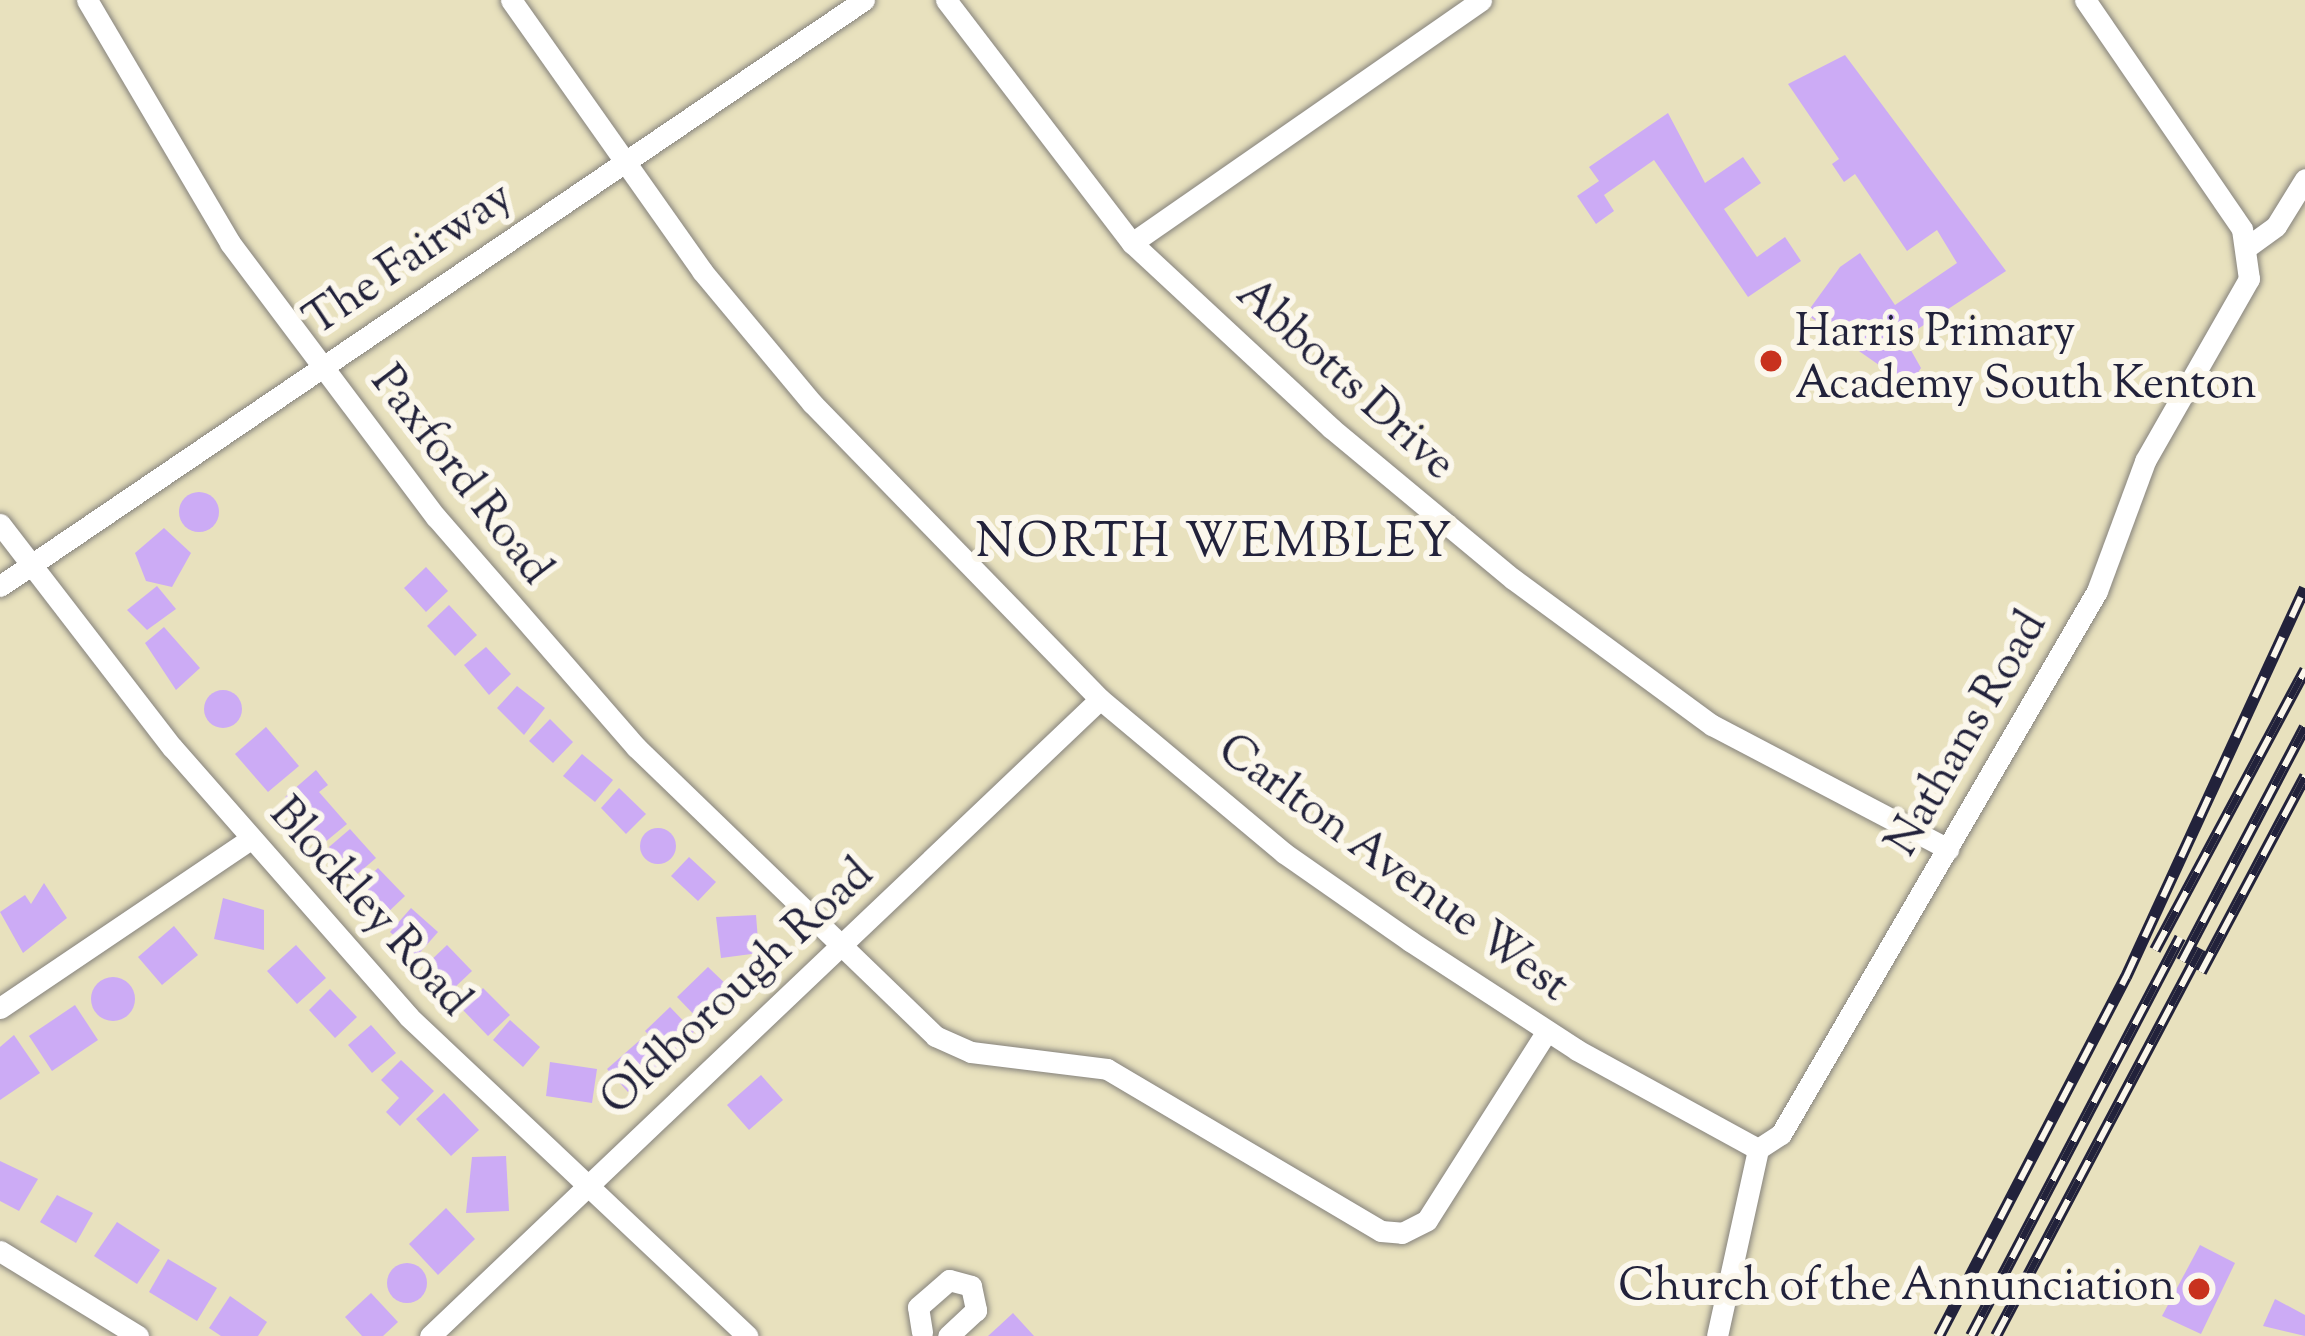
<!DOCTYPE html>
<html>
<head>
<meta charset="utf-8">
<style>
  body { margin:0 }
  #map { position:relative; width:2305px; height:1336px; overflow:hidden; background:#e8e1be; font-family:"Sorts Mill Goudy",serif }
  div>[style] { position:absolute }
  .building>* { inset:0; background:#ccabf5 }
  .round { border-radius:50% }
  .roads { filter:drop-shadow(0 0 3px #85827c) drop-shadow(0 0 3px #85827c) }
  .street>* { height:21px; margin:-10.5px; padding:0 10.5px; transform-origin:10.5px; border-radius:10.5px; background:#fff }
  .rail>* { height:12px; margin-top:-6px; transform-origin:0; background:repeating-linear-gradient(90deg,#fbf7ec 0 22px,#22223b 0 44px); box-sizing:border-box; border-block:3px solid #22223b }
  .dots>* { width:33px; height:33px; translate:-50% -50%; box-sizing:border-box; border:6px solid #fbf7ec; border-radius:50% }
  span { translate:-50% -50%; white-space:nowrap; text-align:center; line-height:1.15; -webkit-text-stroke:12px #fbf7ec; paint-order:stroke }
  .street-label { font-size:45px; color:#22223b }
  .poi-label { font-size:45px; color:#22223b }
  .left { translate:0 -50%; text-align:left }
  .right { translate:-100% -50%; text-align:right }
  .neighbourhood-label { font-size:48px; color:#22223b; letter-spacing:3px }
</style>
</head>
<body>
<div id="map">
  <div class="building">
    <div style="clip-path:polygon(1845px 55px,2006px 271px,1904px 338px,1921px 368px,1909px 386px,1806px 314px,1840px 267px,1860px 253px,1895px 305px,1957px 263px,1937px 230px,1907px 251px,1855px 174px,1844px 182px,1832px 164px,1839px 159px,1788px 84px)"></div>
    <div style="clip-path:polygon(1668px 113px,1705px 183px,1743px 157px,1761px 183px,1724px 209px,1757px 257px,1785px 237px,1801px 261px,1748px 297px,1654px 160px,1604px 195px,1614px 211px,1596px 224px,1577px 196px,1599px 181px,1589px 167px)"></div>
    <div class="round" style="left:179px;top:492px;width:40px;height:40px"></div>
    <div style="clip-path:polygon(164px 528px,191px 553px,172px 587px,146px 581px,135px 553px)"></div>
    <div style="clip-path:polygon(426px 567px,448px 591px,426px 612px,404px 588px)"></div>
    <div style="clip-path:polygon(157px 586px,176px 609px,147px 630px,127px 610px)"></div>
    <div style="clip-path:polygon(449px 605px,477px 635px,455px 656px,427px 626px)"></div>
    <div style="clip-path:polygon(164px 627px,200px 668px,176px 690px,145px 643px)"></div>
    <div style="clip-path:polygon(486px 647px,511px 674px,489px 695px,464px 665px)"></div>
    <div style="clip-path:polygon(517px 686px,545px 708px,524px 735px,497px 708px)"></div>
    <div class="round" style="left:204px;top:690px;width:38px;height:38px"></div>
    <div style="clip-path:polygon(550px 719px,573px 742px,553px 763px,529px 741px)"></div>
    <div style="clip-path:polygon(266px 727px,299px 766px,268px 792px,235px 754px)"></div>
    <div style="clip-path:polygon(582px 754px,613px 780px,595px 802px,563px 776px)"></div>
    <div style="clip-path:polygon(316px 770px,328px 785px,319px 792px,347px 824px,324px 843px,285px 797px)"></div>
    <div style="clip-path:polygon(619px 788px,646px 814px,626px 834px,601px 808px)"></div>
    <div class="round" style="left:640px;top:828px;width:36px;height:36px"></div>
    <div style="clip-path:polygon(350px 829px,376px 858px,353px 878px,329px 847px)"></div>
    <div style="clip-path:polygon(689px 857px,716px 882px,698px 901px,671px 876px)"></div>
    <div style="clip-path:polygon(378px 868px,405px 896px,384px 916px,357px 888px)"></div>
    <div style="clip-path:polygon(44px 883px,67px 918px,23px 953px,0 912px,25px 895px,31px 904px)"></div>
    <div style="clip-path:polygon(223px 898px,264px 910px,264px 950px,214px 939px)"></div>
    <div style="clip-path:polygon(411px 908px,438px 932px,417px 956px,390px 932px)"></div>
    <div style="clip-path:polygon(756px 915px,759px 953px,721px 958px,716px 917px)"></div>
    <div style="clip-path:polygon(174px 926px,198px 955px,162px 985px,138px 957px)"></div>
    <div style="clip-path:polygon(296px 945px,326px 978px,297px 1004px,267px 971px)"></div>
    <div style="clip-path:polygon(447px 945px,472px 971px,452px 990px,427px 964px)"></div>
    <div style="clip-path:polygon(708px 967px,732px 990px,702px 1023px,677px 997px)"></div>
    <div class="round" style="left:91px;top:977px;width:44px;height:44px"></div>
    <div style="clip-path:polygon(483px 988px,510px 1015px,488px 1036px,462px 1009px)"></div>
    <div style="clip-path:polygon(330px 989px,357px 1017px,335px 1038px,309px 1010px)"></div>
    <div style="clip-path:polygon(75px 1005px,98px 1040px,52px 1071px,29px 1036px)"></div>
    <div style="clip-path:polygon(670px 1007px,694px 1032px,668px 1056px,645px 1031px)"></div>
    <div style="clip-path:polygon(510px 1020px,540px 1047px,523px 1067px,493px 1040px)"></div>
    <div style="clip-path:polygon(371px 1025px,396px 1053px,372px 1073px,348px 1045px)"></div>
    <div style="clip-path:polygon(14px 1035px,40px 1073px,0 1100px,0 1047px)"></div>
    <div style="clip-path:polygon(640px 1040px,661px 1063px,628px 1092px,607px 1069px)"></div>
    <div style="clip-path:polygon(401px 1060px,434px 1091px,400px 1126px,386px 1112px,399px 1098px,381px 1080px)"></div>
    <div style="clip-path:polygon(550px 1062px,597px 1069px,592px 1103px,546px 1096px)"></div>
    <div style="clip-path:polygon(761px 1075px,783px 1100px,749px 1130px,727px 1105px)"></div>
    <div style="clip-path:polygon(444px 1093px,479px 1130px,451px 1156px,416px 1119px)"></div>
    <div style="clip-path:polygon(506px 1156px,509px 1211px,466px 1213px,472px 1157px)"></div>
    <div style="clip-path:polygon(0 1161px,38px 1179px,19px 1211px,0 1201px)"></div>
    <div style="clip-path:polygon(57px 1195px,93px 1213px,76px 1243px,40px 1222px)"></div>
    <div style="clip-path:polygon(446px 1208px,475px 1239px,438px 1275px,409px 1244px)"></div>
    <div style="clip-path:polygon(117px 1222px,160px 1250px,137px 1284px,94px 1256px)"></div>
    <div style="clip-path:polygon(2200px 1245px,2235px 1263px,2201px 1334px,2162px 1316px)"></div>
    <div style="clip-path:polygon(168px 1259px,217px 1288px,197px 1321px,149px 1292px)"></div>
    <div class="round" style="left:387px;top:1263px;width:40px;height:40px"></div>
    <div style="clip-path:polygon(371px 1293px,398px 1322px,383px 1336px,362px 1336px,345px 1317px)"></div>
    <div style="clip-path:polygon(230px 1296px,267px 1322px,258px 1336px,221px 1336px,209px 1328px)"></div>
    <div style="clip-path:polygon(2275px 1299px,2305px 1315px,2305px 1336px,2263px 1326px)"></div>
    <div style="clip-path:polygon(1013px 1313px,1034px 1336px,988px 1336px,999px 1326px)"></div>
  </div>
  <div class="roads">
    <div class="street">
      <div style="left:87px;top:0;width:282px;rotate:59.5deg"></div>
      <div style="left:230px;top:243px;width:343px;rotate:53.1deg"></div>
      <div style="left:436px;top:517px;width:305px;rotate:49deg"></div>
      <div style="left:636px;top:747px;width:416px;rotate:44deg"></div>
      <div style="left:935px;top:1036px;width:39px;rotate:24deg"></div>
      <div style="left:971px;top:1052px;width:137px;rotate:7.1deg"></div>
      <div style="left:1107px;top:1069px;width:318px;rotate:30.6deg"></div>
      <div style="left:1381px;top:1231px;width:21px;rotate:5deg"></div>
      <div style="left:1402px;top:1233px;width:28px;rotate:-27deg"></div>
      <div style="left:1427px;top:1220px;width:224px;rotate:-57.6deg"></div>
      <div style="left:511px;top:0;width:332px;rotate:54.8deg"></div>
      <div style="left:702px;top:271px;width:172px;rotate:50.2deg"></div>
      <div style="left:812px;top:403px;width:413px;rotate:45.8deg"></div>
      <div style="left:1100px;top:699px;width:240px;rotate:39.9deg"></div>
      <div style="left:1284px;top:853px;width:154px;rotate:34.9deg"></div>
      <div style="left:1410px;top:941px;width:199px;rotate:33.1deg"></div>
      <div style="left:1577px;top:1050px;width:206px;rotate:28.7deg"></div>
      <div style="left:946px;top:0;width:306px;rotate:52.6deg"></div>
      <div style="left:1132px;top:243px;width:272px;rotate:42.9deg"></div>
      <div style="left:1331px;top:428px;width:236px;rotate:39.7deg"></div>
      <div style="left:1513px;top:579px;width:247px;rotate:36.3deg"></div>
      <div style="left:1712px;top:725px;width:267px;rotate:27.7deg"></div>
      <div style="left:1132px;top:243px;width:425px;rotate:-34.8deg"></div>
      <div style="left:2250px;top:245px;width:32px;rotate:-36deg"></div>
      <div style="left:2276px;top:226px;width:55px;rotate:-58.3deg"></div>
      <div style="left:0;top:524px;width:282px;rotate:52.4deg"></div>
      <div style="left:172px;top:747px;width:359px;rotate:48.7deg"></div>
      <div style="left:409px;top:1017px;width:465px;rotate:43.3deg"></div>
      <div style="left:0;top:586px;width:1044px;rotate:-34.15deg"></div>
      <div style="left:0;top:1008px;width:303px;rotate:-34deg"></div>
      <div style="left:0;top:1251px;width:162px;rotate:31.6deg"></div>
      <div style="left:922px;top:1332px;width:25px;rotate:-99deg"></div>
      <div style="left:918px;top:1307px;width:41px;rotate:-41.1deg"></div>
      <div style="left:949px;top:1280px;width:23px;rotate:15deg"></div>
      <div style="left:971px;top:1286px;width:25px;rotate:78deg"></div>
      <div style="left:976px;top:1310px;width:38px;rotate:137deg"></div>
      <div style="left:430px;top:1336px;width:924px;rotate:-43.55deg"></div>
      <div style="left:1717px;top:1336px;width:191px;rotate:-77.6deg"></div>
      <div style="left:1758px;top:1149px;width:27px;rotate:-33deg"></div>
      <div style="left:1781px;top:1134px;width:628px;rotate:-59.8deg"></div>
      <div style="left:2097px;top:591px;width:139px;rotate:-69.7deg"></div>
      <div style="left:2145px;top:461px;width:210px;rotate:-60.3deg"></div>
      <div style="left:2249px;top:279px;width:50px;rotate:-98deg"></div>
      <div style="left:2242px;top:229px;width:278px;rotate:-124.4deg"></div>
    </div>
  </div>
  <div class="rail">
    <div style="left:2155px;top:950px;width:318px;rotate:-61.8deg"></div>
    <div style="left:2182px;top:961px;width:264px;rotate:-62.3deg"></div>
    <div style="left:2201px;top:972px;width:222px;rotate:-62deg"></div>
    <div style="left:1939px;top:1336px;width:405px;rotate:-62.5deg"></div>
    <div style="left:2126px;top:977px;width:428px;rotate:-65.3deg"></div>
    <div style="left:1971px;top:1336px;width:450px;rotate:-62.3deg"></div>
    <div style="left:1996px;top:1336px;width:438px;rotate:-62.1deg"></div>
  </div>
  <div class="dots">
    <div style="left:1771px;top:361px;background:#c8321e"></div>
    <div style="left:2199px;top:1289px;background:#c8321e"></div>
  </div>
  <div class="street-label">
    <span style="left:410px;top:261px;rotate:-34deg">The Fairway</span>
    <span style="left:1344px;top:381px;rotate:42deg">Abbotts Drive</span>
    <span style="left:459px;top:477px;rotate:52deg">Paxford Road</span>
    <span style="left:1969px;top:735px;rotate:-60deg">Nathans Road</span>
    <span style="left:1392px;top:870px;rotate:36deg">Carlton Avenue West</span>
    <span style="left:368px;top:909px;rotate:48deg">Blockley Road</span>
    <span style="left:739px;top:989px;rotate:-43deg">Oldborough Road</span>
  </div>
  <div class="poi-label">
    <span class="left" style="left:1795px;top:361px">Harris Primary<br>Academy South Kenton</span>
    <span class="right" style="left:2175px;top:1289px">Church of the Annunciation</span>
  </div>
  <div class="neighbourhood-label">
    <span style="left:1215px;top:545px">NORTH WEMBLEY</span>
  </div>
</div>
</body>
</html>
